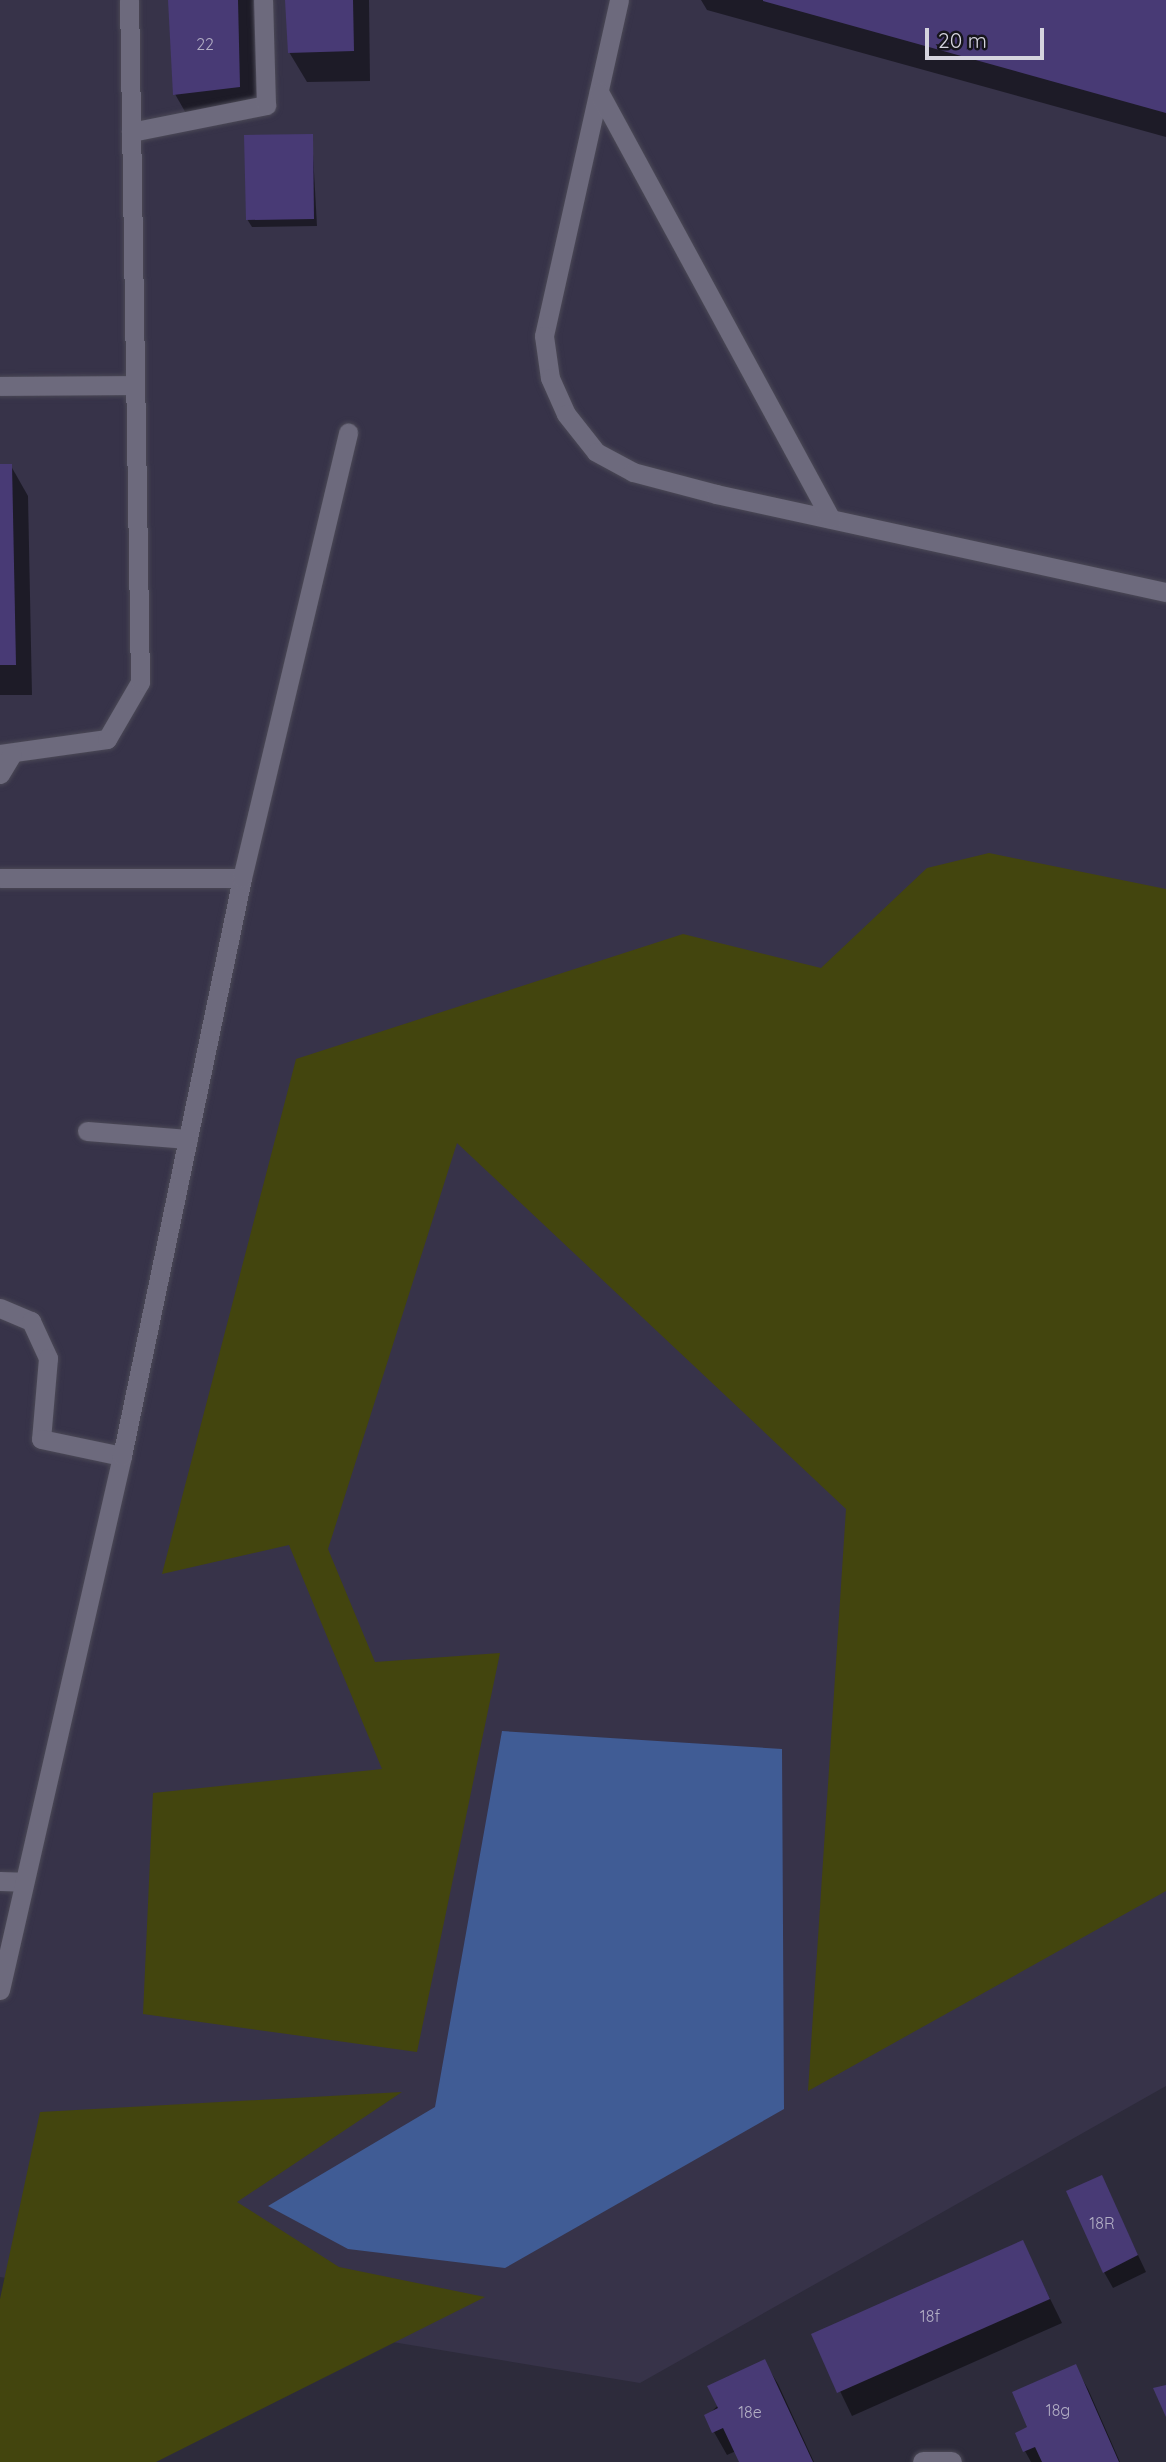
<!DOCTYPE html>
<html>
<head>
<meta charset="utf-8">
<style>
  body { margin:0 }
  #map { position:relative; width:1166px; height:2462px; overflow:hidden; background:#2d2b3b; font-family:Quicksand,sans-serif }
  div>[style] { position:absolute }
  .built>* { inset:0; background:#373349 }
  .green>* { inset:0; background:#43450e }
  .water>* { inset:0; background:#405c95 }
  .shadow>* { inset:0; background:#0007 }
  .building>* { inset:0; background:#483a75 }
  .roads { filter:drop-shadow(0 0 2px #4b4956) drop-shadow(0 0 2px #4b4956) }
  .lane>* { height:19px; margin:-9.5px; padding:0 9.5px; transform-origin:9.5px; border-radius:9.5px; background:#6d6a7d }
  .street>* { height:21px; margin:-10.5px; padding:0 10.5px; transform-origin:10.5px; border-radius:10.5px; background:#6d6a7d }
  span { translate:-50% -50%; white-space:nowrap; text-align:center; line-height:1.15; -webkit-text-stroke:7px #16151c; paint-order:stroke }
  .number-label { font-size:16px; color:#b2aec4 }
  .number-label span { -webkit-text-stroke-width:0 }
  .scale { position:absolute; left:925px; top:28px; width:119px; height:32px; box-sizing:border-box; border:4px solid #d5d4de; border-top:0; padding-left:9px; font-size:21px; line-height:24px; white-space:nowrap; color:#d5d4de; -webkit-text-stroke:5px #16151c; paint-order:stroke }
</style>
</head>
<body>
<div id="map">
  <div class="built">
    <div style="clip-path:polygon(0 0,1166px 0,1166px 2086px,640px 2383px,0 2277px)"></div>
  </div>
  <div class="green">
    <div style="clip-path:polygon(989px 853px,1166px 889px,1166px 1891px,808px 2091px,846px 1509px,457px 1143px,328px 1549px,375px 1662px,500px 1653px,417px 2052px,143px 2014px,153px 1793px,382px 1769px,289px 1545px,162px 1574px,296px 1059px,683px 934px,821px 968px,927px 868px)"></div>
    <div style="clip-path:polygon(402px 2092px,237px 2202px,339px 2267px,485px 2297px,156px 2462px,0 2462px,0 2299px,40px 2112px)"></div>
  </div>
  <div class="water">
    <div style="clip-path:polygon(502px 1731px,782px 1749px,784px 2109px,505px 2268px,348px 2249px,268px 2206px,435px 2107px)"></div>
  </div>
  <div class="shadow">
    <div style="clip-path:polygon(170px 0,253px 0,257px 117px,192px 124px,175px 94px)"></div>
    <div style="clip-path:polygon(287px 0,369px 0,370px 81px,307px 82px,289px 52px)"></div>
    <div style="clip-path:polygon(701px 0,1166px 0,1166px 137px,707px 10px)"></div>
    <div style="clip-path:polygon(312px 136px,317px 226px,252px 227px,247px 219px)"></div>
    <div style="clip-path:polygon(0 466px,11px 466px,28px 496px,32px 695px,0 695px)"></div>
    <div style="clip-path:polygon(1101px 2177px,1146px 2272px,1113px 2288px,1104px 2272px)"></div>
    <div style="clip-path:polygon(1022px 2242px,1062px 2323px,852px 2416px,813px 2335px)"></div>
    <div style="clip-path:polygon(764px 2361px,778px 2384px,814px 2462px,741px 2462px,736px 2451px,727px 2455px,714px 2432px,707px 2416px)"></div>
    <div style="clip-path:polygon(1075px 2366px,1088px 2389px,1120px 2462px,1031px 2462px,1025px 2451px,1017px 2433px,1030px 2428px)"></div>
  </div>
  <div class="building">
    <div style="clip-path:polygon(168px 0,238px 0,240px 87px,173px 95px)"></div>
    <div style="clip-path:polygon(285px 0,353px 0,354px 51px,288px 53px)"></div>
    <div style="clip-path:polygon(763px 0,1166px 0,1166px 113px,763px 1px)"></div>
    <div style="clip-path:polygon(313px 134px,314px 219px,246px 220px,244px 135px)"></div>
    <div style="clip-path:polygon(0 464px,12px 464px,16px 665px,0 665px)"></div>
    <div style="clip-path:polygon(1102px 2175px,1138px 2255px,1103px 2273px,1066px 2191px)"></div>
    <div style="clip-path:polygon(1023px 2240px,1050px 2299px,837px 2393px,811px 2334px)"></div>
    <div style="clip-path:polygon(765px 2359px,813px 2462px,739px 2462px,723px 2428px,712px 2433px,704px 2415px,718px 2408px,707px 2386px)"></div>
    <div style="clip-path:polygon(1076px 2364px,1119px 2462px,1042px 2462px,1035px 2447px,1023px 2452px,1015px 2433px,1027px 2427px,1012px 2392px)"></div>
    <div style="clip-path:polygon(1166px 2385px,1166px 2417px,1153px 2388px)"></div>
  </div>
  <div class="roads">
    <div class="lane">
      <div style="left:619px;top:0;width:344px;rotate:102.6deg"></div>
      <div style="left:544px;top:336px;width:42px;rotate:81.9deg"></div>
      <div style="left:550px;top:378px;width:39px;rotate:66deg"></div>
      <div style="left:566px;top:414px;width:48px;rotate:51.7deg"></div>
      <div style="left:596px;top:452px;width:42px;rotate:28.4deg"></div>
      <div style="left:633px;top:472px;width:86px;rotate:14.8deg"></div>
      <div style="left:716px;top:494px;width:461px;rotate:12.3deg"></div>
      <div style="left:599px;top:92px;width:485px;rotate:61.5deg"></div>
      <div style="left:131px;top:132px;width:138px;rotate:-11.3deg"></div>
      <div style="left:266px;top:105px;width:105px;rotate:-91.6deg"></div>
      <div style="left:0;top:386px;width:135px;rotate:-0.4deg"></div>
      <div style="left:0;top:754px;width:108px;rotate:-8deg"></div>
      <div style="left:107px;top:739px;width:66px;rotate:-59.9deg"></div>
      <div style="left:140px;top:682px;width:682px;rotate:-90.92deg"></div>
      <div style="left:0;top:774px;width:23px;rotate:-59deg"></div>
      <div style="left:0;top:878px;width:242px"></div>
      <div style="left:87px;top:1131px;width:101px;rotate:4.5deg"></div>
      <div style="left:0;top:1308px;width:34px;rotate:23deg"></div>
      <div style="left:31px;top:1321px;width:41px;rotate:65.3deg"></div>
      <div style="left:48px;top:1358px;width:81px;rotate:94.9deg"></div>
      <div style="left:41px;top:1439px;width:83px;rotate:11.9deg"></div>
      <div style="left:0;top:1881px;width:23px;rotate:2deg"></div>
      <div style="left:0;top:1990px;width:548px;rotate:-77.13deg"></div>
      <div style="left:122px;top:1456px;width:590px;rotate:-78.27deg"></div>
      <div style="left:242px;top:878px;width:458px;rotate:-76.6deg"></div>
    </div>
    <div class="street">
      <div style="left:923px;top:2462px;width:28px"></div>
    </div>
  </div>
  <div class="number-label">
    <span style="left:205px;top:44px">22</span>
    <span style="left:1102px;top:2223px">18R</span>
    <span style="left:930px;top:2316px">18f</span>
    <span style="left:1058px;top:2410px">18g</span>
    <span style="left:750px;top:2412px">18e</span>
  </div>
  <div class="scale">20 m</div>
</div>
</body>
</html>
